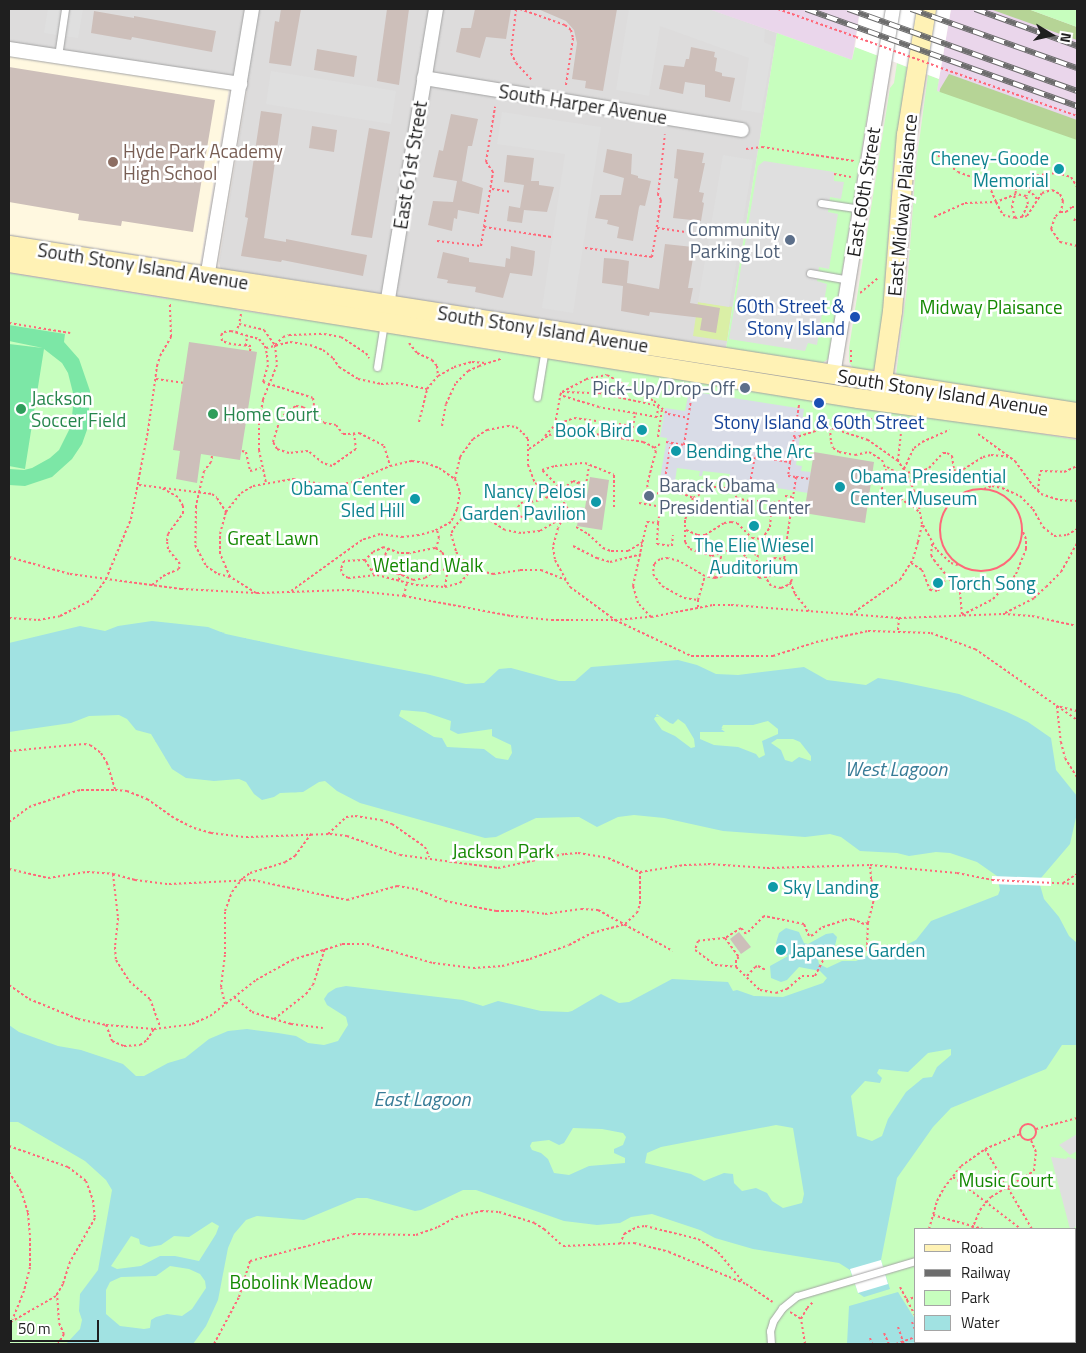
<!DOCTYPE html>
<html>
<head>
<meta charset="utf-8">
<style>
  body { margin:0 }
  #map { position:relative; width:1086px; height:1353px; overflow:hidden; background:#f1eae5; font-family:"Titillium Web",sans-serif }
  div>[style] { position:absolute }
  .residential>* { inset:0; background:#dddcdc }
  .industrial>* { inset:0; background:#ead6eb }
  .education>* { inset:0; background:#fff8e0 }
  .grass>* { inset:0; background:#daefa6 }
  .forest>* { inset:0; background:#b6d496 }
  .park>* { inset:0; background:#c7febe }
  .pitch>* { inset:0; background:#7ce7a6 }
  .parking>* { inset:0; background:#dfdfdf }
  .plaza>* { inset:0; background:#d9dce7 }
  .water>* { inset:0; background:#a1e2e2 }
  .pier>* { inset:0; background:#fff }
  .building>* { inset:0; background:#cdbfba }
  .path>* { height:2px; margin-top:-1px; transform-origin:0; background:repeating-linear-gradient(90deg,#ff6879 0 2.5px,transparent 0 5px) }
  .path>.ring { margin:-1px; padding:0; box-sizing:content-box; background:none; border:2px solid #ff6879; border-radius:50% }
  .roads { filter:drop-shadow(0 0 1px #a3a3a3) drop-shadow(0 0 1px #a3a3a3) }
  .lane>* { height:7px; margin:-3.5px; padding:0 3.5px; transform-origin:3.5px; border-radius:3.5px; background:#fff }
  .street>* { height:14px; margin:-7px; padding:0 7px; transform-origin:7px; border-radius:7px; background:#fff }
  .secondary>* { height:19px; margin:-9.5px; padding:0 9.5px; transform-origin:9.5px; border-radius:9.5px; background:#fff2b5 }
  .rail>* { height:5.5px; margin-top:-2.75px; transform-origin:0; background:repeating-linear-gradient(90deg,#fff 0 11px,#6d6d6d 0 22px); box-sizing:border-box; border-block:1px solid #6d6d6d }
  .path-bridge>* { height:2px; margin-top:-1px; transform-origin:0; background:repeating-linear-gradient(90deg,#ff6879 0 2.5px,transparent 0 5px) }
  .dots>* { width:14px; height:14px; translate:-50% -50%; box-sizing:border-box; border:2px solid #fff; border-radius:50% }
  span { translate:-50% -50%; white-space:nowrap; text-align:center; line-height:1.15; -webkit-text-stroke:5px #fff; paint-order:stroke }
  .street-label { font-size:19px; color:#1f1f1f }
  .education-label { font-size:19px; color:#785e54 }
  .left { translate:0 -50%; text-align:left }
  .culture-label { font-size:19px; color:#0d838f }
  .right { translate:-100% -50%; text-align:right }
  .service-label { font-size:19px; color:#4e5e75 }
  .transit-label { font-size:19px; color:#164399 }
  .park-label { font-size:19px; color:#148902 }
  .leisure-label { font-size:19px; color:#27864d }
  .water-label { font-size:20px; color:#387c97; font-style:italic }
  .frame { position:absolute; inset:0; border:10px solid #1f1f1f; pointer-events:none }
  .legend { position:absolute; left:914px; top:1228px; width:162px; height:115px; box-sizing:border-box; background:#fff; border:1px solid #a5a5a5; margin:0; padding:6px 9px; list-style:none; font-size:15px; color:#1f1f1f }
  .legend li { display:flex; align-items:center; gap:10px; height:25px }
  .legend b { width:25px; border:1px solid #a5a5a5 }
  .north { position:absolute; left:1026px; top:10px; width:50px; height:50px; -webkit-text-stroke:4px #fff; paint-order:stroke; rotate:100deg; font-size:14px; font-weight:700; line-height:20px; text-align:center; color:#1f1f1f }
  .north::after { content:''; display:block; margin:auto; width:18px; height:22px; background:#1f1f1f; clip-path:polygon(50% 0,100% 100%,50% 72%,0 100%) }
  .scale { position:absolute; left:10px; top:1320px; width:89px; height:22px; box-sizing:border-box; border:2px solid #1f1f1f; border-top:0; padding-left:6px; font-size:15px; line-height:18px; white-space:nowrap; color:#1f1f1f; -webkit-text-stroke:4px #fff; paint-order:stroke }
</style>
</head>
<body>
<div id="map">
  <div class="residential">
    <div style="clip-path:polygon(9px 9px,708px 9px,777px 33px,726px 348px,368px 296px,365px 291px,244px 272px,239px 274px,221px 271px,219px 262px,247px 91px,9px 54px)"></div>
  </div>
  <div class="industrial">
    <div style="clip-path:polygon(708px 9px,860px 9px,852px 60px,777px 33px)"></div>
    <div style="clip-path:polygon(951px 9px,1028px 9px,1077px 27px,1077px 140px,937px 91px)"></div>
  </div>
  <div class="education">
    <div style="clip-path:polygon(9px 54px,229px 88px,200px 264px,196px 267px,177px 265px,174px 260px,9px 235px)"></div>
  </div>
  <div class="grass">
    <div style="clip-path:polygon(698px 302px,732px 307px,727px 341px,693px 336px)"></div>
    <div style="clip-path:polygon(614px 350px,638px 351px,857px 385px,856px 390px)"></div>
  </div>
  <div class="forest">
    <div style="clip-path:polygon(990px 9px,1028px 9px,1077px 27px,1077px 40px)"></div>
    <div style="clip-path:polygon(949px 74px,1077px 120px,1077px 155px,938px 102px,940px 89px)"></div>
  </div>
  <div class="park">
    <div style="clip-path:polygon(1028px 9px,1077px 9px,1077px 27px)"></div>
    <div style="clip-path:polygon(777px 33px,852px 60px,855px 47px,877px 55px,828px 359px,821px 364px,726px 348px)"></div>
    <div style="clip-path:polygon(897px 63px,907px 67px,893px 166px,883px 312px,875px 367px,871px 372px,855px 371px,849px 362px,849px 348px,890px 88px,894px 83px)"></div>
    <div style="clip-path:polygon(928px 75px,939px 79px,937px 91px,1077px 140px,1077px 405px,896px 375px,907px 288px,916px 165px)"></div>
    <div style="clip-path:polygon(evenodd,9px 273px,167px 299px,173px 295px,231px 304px,237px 310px,298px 319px,305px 316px,405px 332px,412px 337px,829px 403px,844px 401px,1077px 440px,1077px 1344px,9px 1344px,9px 273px,915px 1229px,1075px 1229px,1075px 1342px,915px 1342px,915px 1229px)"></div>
  </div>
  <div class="pitch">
    <div style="clip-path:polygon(9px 325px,65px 334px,64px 342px,79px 359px,90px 391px,88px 427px,82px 444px,72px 459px,52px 477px,25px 486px,9px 485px,9px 469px,24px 470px,32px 468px,50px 458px,59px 450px,71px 426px,74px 397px,68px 373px,62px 363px,44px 349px,25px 469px,9px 466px,9px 344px,43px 348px,9px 341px)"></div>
  </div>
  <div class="parking">
    <div style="clip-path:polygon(48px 9px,83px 9px,78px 38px,44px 33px)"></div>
    <div style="clip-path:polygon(629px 9px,708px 9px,765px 29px,764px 42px,773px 46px,761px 113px,741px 110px,749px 58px,660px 26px,649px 96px,616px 90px)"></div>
    <div style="clip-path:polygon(271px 71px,396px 91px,391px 124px,266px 104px)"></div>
    <div style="clip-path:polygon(502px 112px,601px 127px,573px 313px,542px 308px,565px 154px,497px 144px)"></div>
    <div style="clip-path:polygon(723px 155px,753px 160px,729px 307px,698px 302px)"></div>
    <div style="clip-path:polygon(764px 161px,834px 172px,834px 181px,844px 182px,841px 199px,830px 197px,828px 212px,838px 214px,829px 269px,819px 267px,817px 281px,827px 284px,817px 345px,808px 343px,805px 351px,729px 339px,758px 166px)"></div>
    <div style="clip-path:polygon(9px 269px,173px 295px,167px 299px,9px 273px)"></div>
    <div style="clip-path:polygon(1077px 1134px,1077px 1151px,1070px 1155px,1059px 1145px)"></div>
    <div style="clip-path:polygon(1051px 1157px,1066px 1159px,1068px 1157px,1077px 1160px,1077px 1225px,1073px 1229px,1070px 1229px)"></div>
  </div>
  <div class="plaza">
    <div style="clip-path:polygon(689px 391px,804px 409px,796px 465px,802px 466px,801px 471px,811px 472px,808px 493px,777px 488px,778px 484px,755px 480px,754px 484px,750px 484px,729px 480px,730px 474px,703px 471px,702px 476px,699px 476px,700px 471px,677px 468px,675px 481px,660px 478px,667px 438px,660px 437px,665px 408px,685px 411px)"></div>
  </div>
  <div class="water">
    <div style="clip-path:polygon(evenodd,152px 621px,208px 627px,226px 634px,305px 651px,430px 675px,466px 684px,484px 683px,499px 669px,511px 668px,559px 681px,575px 681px,591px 667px,678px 660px,697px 665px,716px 674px,738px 675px,804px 667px,827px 680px,866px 685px,878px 678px,897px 681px,959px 694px,1007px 712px,1028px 722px,1051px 738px,1056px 770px,1077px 796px,1077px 813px,1070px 844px,1041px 878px,1040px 885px,1044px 899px,1059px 917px,1069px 936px,1077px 943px,1077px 1045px,1062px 1045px,1046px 1069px,951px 1108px,933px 1127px,897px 1178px,881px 1260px,890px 1289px,864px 1297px,858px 1293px,850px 1270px,839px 1263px,753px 1249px,715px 1238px,700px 1230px,652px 1214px,631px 1217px,620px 1223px,597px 1225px,564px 1221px,476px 1190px,463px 1190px,421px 1210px,415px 1211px,367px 1198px,357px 1198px,304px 1220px,257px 1216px,246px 1220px,234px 1234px,228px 1248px,218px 1300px,206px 1326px,193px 1344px,66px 1344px,80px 1329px,82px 1320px,79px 1311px,80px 1294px,98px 1270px,112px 1190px,106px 1180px,85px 1161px,18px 1122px,9px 1122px,9px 1025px,19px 1032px,58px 1046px,81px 1050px,123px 1064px,136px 1076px,144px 1076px,168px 1063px,185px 1058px,209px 1039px,228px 1031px,247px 1029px,278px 1033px,296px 1036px,308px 1043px,324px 1045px,338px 1041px,348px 1025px,346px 1017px,327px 1005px,324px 999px,328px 993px,336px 988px,346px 986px,463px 1000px,483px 1006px,498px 1001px,541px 1011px,568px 1012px,572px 1011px,601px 994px,619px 1003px,629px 1002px,672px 979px,728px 982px,733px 991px,737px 990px,754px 996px,783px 997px,823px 983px,827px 978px,820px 971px,799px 967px,787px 980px,781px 982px,771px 978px,770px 966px,788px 956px,778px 950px,776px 943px,779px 933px,786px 928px,799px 932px,804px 943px,808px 944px,826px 934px,833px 933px,837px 937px,834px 950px,823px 949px,819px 951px,817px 955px,819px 964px,827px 968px,842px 961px,856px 961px,873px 953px,888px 954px,916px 940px,931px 921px,998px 895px,1000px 890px,997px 876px,977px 862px,950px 853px,936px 852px,909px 856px,897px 853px,860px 851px,841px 837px,830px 834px,805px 837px,723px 831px,664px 818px,634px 815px,618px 817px,597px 827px,579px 817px,536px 818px,496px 837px,485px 838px,360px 803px,337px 791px,325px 781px,319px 782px,303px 792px,280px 793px,274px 797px,262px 800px,254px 794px,246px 782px,239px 779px,214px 781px,186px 778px,172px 769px,151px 734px,136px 730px,127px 719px,119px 715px,89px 716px,71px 723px,9px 732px,9px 643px,80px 626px,105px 631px,118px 626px,152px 621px,401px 710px,425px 712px,451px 721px,450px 730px,458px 734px,492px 729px,492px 736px,511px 745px,512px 753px,508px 760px,496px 758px,484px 749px,447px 747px,442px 738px,434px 737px,399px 716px,401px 710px,152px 621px,657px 714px,670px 723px,673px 724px,678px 719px,685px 724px,694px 739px,695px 747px,691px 748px,675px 736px,662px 730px,654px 719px,657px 714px,152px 621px,768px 721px,778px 729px,778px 734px,762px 741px,765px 755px,759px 758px,756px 754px,738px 747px,714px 745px,700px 739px,700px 732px,725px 732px,721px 729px,723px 725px,753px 725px,768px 721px,152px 621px,777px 739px,793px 739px,800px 742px,811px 756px,811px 761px,799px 757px,792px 762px,785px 760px,781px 750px,771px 743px,777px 739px,152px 621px,951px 1049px,951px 1055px,937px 1067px,932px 1077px,923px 1078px,906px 1092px,888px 1119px,882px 1136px,872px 1141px,857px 1136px,851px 1096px,865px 1081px,880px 1083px,882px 1078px,877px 1073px,879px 1069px,908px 1072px,928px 1053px,951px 1049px,152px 621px,776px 1125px,793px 1128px,804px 1194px,802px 1203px,783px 1208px,772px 1201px,767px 1193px,756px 1188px,742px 1191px,734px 1183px,733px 1174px,724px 1173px,704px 1181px,691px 1174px,645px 1163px,647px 1153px,661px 1147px,776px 1125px,152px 621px,573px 1128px,602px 1129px,623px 1133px,626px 1137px,623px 1145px,614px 1149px,614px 1153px,625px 1158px,625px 1163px,589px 1166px,569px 1175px,554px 1173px,548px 1159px,541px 1153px,532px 1150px,530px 1146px,532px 1142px,549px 1140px,559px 1145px,564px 1143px,573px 1128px,152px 621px,212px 1222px,219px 1226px,216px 1234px,199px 1261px,175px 1256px,160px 1256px,141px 1266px,117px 1269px,111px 1266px,131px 1236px,139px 1239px,140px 1244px,149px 1247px,161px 1245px,174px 1236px,189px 1237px,212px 1222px,152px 621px,170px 1266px,189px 1269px,200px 1274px,205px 1281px,206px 1288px,192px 1309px,182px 1316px,167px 1314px,156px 1317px,151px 1320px,150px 1328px,144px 1329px,120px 1326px,106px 1314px,106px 1290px,110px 1282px,121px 1277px,156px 1276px,170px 1266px)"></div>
    <div style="clip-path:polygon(898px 1292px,915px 1319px,915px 1342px,934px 1342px,936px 1344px,847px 1344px,849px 1306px)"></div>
  </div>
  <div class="pier">
    <div style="clip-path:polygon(860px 9px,951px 9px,939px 79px,855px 47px)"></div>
    <div style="clip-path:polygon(992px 876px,1051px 878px,1051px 886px,992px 884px)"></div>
    <div style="clip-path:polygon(881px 1260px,888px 1284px,858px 1293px,850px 1269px)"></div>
  </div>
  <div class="building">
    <div style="clip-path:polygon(281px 9px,301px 9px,291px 66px,269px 63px,275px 21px,279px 22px)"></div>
    <div style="clip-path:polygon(387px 9px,409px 9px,399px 85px,377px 81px)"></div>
    <div style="clip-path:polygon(475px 9px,511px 9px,506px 39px,486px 37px,480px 58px,456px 52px,461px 28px,471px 28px)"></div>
    <div style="clip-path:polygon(538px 9px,617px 9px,603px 91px,585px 88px,586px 81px,572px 79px,577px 43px,574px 30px,566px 21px)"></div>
    <div style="clip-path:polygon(94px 11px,134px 18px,134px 16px,216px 31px,212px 52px,132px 37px,131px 40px,91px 33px)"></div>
    <div style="clip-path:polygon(691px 47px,715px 52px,714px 57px,717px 58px,715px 71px,722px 73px,722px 76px,735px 78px,730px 102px,705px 97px,705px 85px,685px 82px,683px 94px,659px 89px,664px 65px,684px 67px,686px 59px,689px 59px)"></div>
    <div style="clip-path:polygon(317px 49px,357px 56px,354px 77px,314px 70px)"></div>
    <div style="clip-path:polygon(9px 67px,215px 100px,193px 232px,122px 221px,121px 226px,78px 220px,79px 214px,9px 202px)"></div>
    <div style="clip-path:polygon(261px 111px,282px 114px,264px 238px,286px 242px,286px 239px,367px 255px,363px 276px,282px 260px,281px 262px,241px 256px,248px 218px,245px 217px)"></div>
    <div style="clip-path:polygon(451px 114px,478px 119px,472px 146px,468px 146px,462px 181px,483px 188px,479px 214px,458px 210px,457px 219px,454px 218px,452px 231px,428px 225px,433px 201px,453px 202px,457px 181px,433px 177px,439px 150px,443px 151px)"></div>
    <div style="clip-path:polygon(312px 126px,337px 130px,334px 152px,309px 148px)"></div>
    <div style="clip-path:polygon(369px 128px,390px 132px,372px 238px,351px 235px)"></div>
    <div style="clip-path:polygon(607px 149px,632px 154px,631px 174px,638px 176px,638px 178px,651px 181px,645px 206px,640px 205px,639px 207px,633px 241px,617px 238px,619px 227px,607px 224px,608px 220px,595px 218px,600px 195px,621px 195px,624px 178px,603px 172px)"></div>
    <div style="clip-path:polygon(677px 149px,704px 153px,702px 163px,705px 163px,699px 192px,704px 193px,702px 202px,704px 203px,701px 221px,673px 218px,678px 179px,674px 178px)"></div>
    <div style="clip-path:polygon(507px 155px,534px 158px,531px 181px,539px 181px,539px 185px,554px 187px,547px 212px,524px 210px,522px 223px,507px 221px,509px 206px,520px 208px,524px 185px,504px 182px)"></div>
    <div style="clip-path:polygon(665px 244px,693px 247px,691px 257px,693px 258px,688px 288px,693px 288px,690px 303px,720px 308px,716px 333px,700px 330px,702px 318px,650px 312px,649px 316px,621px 311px,623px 286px,602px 283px,604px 258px,617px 259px,629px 261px,627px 283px,659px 289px)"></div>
    <div style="clip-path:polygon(511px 246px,535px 251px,534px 264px,532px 276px,510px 273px,503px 298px,475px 292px,476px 287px,447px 283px,448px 280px,437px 278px,443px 252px,469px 258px,469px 262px,505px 267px,506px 258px,510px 259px)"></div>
    <div style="clip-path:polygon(189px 342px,257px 352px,240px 460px,201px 454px,197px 483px,176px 479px,180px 451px,173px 450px)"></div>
    <div style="clip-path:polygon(814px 452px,874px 462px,865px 523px,804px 513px)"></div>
    <div style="clip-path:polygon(590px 477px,609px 480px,602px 530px,577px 526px,580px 507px,585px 508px)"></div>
    <div style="clip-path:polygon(739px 932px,751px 947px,741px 954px,730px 939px)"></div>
  </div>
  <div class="path">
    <div style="left:516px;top:9px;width:44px;rotate:96.5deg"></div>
    <div style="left:511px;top:53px;width:11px;rotate:63deg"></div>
    <div style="left:516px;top:63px;width:23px;rotate:47deg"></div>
    <div style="left:520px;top:9px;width:48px;rotate:19.6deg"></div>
    <div style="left:565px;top:25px;width:8px;rotate:40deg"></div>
    <div style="left:571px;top:30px;width:8px;rotate:76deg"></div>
    <div style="left:573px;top:38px;width:48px;rotate:98.5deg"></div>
    <div style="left:778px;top:9px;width:83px;rotate:19.7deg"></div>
    <div style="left:941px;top:68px;width:144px;rotate:19.4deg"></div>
    <div style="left:746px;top:149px;width:16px;rotate:-7deg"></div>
    <div style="left:762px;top:147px;width:93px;rotate:8.7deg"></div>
    <div style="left:934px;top:152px;width:31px;rotate:40deg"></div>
    <div style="left:958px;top:172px;width:15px;rotate:20deg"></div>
    <div style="left:972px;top:177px;width:40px;rotate:1.4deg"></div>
    <div style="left:1012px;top:178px;width:45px;rotate:-6.3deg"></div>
    <div style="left:1057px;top:173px;width:15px;rotate:16deg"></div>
    <div style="left:1071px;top:177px;width:12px;rotate:59deg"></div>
    <div style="left:834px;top:174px;width:17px;rotate:10deg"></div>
    <div style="left:1027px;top:177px;width:14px;rotate:78deg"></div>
    <div style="left:1012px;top:178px;width:14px;rotate:73deg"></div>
    <div style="left:1016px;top:191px;width:16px;rotate:105deg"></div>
    <div style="left:1012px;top:206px;width:12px;rotate:76deg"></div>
    <div style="left:492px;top:189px;width:19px;rotate:9deg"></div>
    <div style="left:1037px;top:199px;width:11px;rotate:-131deg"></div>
    <div style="left:1030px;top:191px;width:6px;rotate:129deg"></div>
    <div style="left:1026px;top:196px;width:10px;rotate:-169deg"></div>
    <div style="left:1016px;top:194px;width:22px;rotate:158deg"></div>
    <div style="left:996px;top:202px;width:15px;rotate:62deg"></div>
    <div style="left:1003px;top:215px;width:12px;rotate:14deg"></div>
    <div style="left:1015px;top:218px;width:12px;rotate:-9deg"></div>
    <div style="left:1027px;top:216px;width:27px;rotate:-57deg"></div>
    <div style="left:1042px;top:193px;width:10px;rotate:-17deg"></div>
    <div style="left:1052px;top:190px;width:9px;rotate:27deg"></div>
    <div style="left:1060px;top:194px;width:8px;rotate:67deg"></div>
    <div style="left:1063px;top:201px;width:10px;rotate:101deg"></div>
    <div style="left:1061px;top:211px;width:8px;rotate:135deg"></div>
    <div style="left:1055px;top:217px;width:13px;rotate:108deg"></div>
    <div style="left:1051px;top:229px;width:16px;rotate:55deg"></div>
    <div style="left:1060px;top:242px;width:17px;rotate:13deg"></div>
    <div style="left:1060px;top:212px;width:6px"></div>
    <div style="left:1066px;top:212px;width:8px;rotate:-40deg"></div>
    <div style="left:1072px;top:207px;width:5px"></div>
    <div style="left:934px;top:217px;width:34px;rotate:-24deg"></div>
    <div style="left:965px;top:203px;width:31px;rotate:-2deg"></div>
    <div style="left:996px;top:202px;width:26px;rotate:-113deg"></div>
    <div style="left:1022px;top:217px;width:14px;rotate:-65deg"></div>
    <div style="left:1028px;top:204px;width:8px;rotate:-104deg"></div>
    <div style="left:1074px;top:221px;width:6px;rotate:-59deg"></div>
    <div style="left:484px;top:227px;width:56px;rotate:-80.7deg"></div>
    <div style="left:493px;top:172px;width:12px;rotate:-125deg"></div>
    <div style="left:486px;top:162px;width:56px;rotate:-80.7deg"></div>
    <div style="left:657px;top:228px;width:50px;rotate:8deg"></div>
    <div style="left:437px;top:241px;width:44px;rotate:6.5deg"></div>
    <div style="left:481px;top:246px;width:19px;rotate:-81deg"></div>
    <div style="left:484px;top:227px;width:68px;rotate:8.5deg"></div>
    <div style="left:585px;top:248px;width:68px;rotate:7.7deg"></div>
    <div style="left:652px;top:257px;width:58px;rotate:-81deg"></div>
    <div style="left:661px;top:200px;width:6px;rotate:-121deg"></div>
    <div style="left:658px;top:195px;width:61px;rotate:-83.5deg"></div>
    <div style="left:860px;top:293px;width:25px;rotate:-40deg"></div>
    <div style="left:241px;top:314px;width:10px;rotate:101deg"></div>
    <div style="left:239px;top:324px;width:26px;rotate:13deg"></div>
    <div style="left:264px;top:330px;width:19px;rotate:54deg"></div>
    <div style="left:275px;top:345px;width:20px;rotate:84deg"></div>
    <div style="left:277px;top:365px;width:38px;rotate:112deg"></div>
    <div style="left:263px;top:400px;width:23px;rotate:100deg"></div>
    <div style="left:259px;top:423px;width:27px;rotate:90deg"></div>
    <div style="left:259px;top:450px;width:34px;rotate:78deg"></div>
    <div style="left:9px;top:323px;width:62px;rotate:9.3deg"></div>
    <div style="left:236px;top:333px;width:9px;rotate:-72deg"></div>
    <div style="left:409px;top:343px;width:13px;rotate:51deg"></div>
    <div style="left:417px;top:353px;width:17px;rotate:25deg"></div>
    <div style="left:432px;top:360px;width:8px;rotate:50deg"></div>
    <div style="left:437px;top:366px;width:10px;rotate:84deg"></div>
    <div style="left:275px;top:345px;width:11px;rotate:-45deg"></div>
    <div style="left:283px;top:337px;width:6px;rotate:-18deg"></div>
    <div style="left:289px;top:335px;width:35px;rotate:-2deg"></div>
    <div style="left:324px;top:334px;width:17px;rotate:10deg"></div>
    <div style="left:341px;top:337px;width:30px;rotate:33deg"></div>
    <div style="left:366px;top:353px;width:6px;rotate:59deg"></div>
    <div style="left:246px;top:346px;width:10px;rotate:-84deg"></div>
    <div style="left:266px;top:348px;width:25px;rotate:-14deg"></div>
    <div style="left:290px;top:342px;width:20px;rotate:9deg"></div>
    <div style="left:310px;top:345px;width:14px;rotate:21deg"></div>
    <div style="left:323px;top:350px;width:13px;rotate:39deg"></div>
    <div style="left:333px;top:358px;width:11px;rotate:56deg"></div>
    <div style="left:339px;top:367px;width:22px;rotate:32deg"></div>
    <div style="left:358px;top:379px;width:24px;rotate:12deg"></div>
    <div style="left:381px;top:384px;width:15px;rotate:-4deg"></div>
    <div style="left:396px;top:383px;width:32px;rotate:11deg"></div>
    <div style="left:250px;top:351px;width:5px;rotate:-79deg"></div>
    <div style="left:251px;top:346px;width:20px;rotate:-174deg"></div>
    <div style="left:231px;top:344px;width:9px;rotate:-162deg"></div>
    <div style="left:222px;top:341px;width:6px;rotate:-99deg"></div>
    <div style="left:221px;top:335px;width:4px;rotate:-45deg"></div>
    <div style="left:224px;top:332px;width:7px;rotate:-8deg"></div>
    <div style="left:231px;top:331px;width:29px;rotate:16deg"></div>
    <div style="left:259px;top:339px;width:9px;rotate:49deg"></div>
    <div style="left:265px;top:346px;width:9px;rotate:77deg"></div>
    <div style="left:267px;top:355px;width:10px;rotate:84deg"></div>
    <div style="left:268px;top:365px;width:18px;rotate:106deg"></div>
    <div style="left:263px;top:382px;width:52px;rotate:17.7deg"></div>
    <div style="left:313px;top:398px;width:6px;rotate:81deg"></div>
    <div style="left:314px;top:404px;width:10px;rotate:101deg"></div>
    <div style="left:851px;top:362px;width:12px;rotate:-90deg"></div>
    <div style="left:156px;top:379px;width:27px;rotate:8deg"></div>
    <div style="left:562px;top:392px;width:27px;rotate:-28deg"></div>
    <div style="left:586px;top:379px;width:21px;rotate:-11deg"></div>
    <div style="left:607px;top:375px;width:54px;rotate:29deg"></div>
    <div style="left:654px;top:401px;width:19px;rotate:43deg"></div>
    <div style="left:668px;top:414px;width:20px;rotate:11deg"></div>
    <div style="left:419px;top:422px;width:34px;rotate:-76deg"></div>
    <div style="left:427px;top:389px;width:17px;rotate:-50deg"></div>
    <div style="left:438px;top:376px;width:18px;rotate:-29deg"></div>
    <div style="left:454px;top:367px;width:19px;rotate:-16deg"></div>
    <div style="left:472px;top:362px;width:14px;rotate:4deg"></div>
    <div style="left:555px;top:425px;width:29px;rotate:-80deg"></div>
    <div style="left:442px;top:426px;width:22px;rotate:-80deg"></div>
    <div style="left:446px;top:404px;width:23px;rotate:-65deg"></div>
    <div style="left:456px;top:383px;width:17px;rotate:-45deg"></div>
    <div style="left:468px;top:371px;width:12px;rotate:-24deg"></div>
    <div style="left:479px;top:366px;width:23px;rotate:-18deg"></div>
    <div style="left:354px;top:433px;width:16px;rotate:83deg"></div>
    <div style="left:356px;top:449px;width:29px;rotate:145deg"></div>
    <div style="left:332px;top:466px;width:9px;rotate:-162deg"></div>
    <div style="left:323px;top:463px;width:19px;rotate:-141deg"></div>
    <div style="left:308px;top:451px;width:19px;rotate:174deg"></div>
    <div style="left:289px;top:453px;width:13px;rotate:-162deg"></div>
    <div style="left:277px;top:449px;width:8px;rotate:-120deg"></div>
    <div style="left:273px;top:442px;width:24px;rotate:-73deg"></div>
    <div style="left:280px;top:419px;width:13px;rotate:-45deg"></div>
    <div style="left:289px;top:410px;width:8px;rotate:-30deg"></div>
    <div style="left:296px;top:406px;width:7px;rotate:8deg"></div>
    <div style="left:303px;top:407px;width:26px;rotate:37deg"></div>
    <div style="left:324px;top:423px;width:12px;rotate:9deg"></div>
    <div style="left:336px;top:425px;width:11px;rotate:52deg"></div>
    <div style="left:343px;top:434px;width:5px"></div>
    <div style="left:348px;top:434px;width:11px;rotate:-5deg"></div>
    <div style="left:359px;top:433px;width:28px;rotate:27deg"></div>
    <div style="left:384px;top:446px;width:21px;rotate:73deg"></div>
    <div style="left:632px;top:433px;width:20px;rotate:-81deg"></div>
    <div style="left:635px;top:413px;width:36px;rotate:-171deg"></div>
    <div style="left:599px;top:407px;width:41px;rotate:-162.9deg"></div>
    <div style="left:560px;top:395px;width:4px;rotate:-56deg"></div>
    <div style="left:562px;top:392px;width:37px;rotate:2deg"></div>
    <div style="left:599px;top:393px;width:60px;rotate:12.4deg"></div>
    <div style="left:658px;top:406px;width:11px;rotate:95deg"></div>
    <div style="left:657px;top:417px;width:22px;rotate:-170deg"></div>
    <div style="left:978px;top:434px;width:46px;rotate:36.1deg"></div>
    <div style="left:1015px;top:461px;width:32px;rotate:54deg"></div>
    <div style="left:1034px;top:487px;width:10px;rotate:45deg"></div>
    <div style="left:1041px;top:494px;width:20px;rotate:18deg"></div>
    <div style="left:1060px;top:500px;width:17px;rotate:3deg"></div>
    <div style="left:545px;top:436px;width:15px;rotate:-48deg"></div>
    <div style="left:555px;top:425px;width:20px;rotate:-20deg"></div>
    <div style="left:574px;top:418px;width:60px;rotate:7.7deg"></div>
    <div style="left:658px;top:437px;width:28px;rotate:-82deg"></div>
    <div style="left:794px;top:438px;width:48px;rotate:-18.1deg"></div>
    <div style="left:840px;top:423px;width:38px;rotate:-7deg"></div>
    <div style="left:666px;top:442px;width:126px;rotate:9.2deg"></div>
    <div style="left:790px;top:462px;width:14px;rotate:98deg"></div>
    <div style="left:788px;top:476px;width:8px;rotate:7deg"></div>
    <div style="left:796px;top:477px;width:83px;rotate:98.3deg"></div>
    <div style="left:684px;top:445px;width:59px;rotate:-81.2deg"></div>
    <div style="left:654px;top:448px;width:7px;rotate:-34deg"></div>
    <div style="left:529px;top:449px;width:24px;rotate:-35deg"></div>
    <div style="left:549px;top:435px;width:24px;rotate:-12deg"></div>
    <div style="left:572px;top:430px;width:72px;rotate:9.6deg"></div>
    <div style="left:643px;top:442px;width:10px;rotate:24deg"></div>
    <div style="left:652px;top:446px;width:6px;rotate:51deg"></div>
    <div style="left:656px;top:451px;width:35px;rotate:105deg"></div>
    <div style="left:647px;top:485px;width:7px;rotate:74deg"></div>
    <div style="left:649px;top:492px;width:4px;rotate:34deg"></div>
    <div style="left:652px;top:494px;width:24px;rotate:-7deg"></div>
    <div style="left:676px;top:491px;width:18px;rotate:22deg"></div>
    <div style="left:242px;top:451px;width:4px;rotate:14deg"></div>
    <div style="left:246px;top:452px;width:19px;rotate:78deg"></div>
    <div style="left:250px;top:471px;width:11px;rotate:-15deg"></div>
    <div style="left:212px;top:456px;width:6px;rotate:99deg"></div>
    <div style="left:211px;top:462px;width:11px;rotate:128deg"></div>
    <div style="left:204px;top:471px;width:36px;rotate:103deg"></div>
    <div style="left:196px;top:506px;width:39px;rotate:91deg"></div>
    <div style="left:195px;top:545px;width:24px;rotate:62deg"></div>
    <div style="left:206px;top:566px;width:14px;rotate:34deg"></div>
    <div style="left:218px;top:574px;width:12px;rotate:14deg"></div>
    <div style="left:898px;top:461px;width:37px;rotate:-145deg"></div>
    <div style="left:868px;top:440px;width:40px;rotate:-162deg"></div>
    <div style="left:830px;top:428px;width:14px;rotate:86deg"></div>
    <div style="left:831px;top:442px;width:6px;rotate:72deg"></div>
    <div style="left:833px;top:448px;width:7px;rotate:34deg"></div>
    <div style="left:839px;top:452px;width:16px;rotate:11deg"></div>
    <div style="left:855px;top:455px;width:14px;rotate:-12deg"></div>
    <div style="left:869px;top:452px;width:15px;rotate:32deg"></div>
    <div style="left:882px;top:460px;width:14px;rotate:69deg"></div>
    <div style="left:887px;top:473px;width:25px;rotate:108deg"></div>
    <div style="left:879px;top:497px;width:4px;rotate:76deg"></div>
    <div style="left:880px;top:501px;width:20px;rotate:-6deg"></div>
    <div style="left:900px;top:499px;width:15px;rotate:28deg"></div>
    <div style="left:913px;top:506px;width:10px;rotate:45deg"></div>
    <div style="left:790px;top:462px;width:58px;rotate:-81deg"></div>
    <div style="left:887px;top:467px;width:13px;rotate:29deg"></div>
    <div style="left:898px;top:473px;width:22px;rotate:-3deg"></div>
    <div style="left:920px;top:472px;width:10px;rotate:-24deg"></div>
    <div style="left:929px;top:468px;width:21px;rotate:-47deg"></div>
    <div style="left:943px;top:453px;width:4px"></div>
    <div style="left:947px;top:453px;width:6px;rotate:31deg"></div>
    <div style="left:952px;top:456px;width:14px;rotate:82deg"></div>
    <div style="left:954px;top:470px;width:5px;rotate:22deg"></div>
    <div style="left:959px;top:472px;width:28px;rotate:-32deg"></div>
    <div style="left:983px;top:457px;width:8px;rotate:-14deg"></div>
    <div style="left:991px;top:455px;width:20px;rotate:6deg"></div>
    <div style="left:904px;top:469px;width:23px;rotate:-65deg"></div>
    <div style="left:914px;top:448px;width:10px;rotate:-37deg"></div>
    <div style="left:922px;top:442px;width:30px;rotate:-24deg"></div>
    <div style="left:796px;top:477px;width:14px;rotate:8deg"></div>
    <div style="left:455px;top:479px;width:23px;rotate:-77deg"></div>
    <div style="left:460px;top:457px;width:22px;rotate:-54deg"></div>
    <div style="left:473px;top:439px;width:17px;rotate:-33deg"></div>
    <div style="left:487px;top:430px;width:20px;rotate:-11deg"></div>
    <div style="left:507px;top:426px;width:9px;rotate:6deg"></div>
    <div style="left:516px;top:427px;width:9px;rotate:41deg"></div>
    <div style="left:523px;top:433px;width:8px;rotate:50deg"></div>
    <div style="left:528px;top:439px;width:26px;rotate:90deg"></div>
    <div style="left:528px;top:465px;width:19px;rotate:69deg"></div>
    <div style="left:535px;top:483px;width:30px;rotate:30deg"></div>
    <div style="left:561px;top:498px;width:13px;rotate:58deg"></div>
    <div style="left:568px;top:509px;width:21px;rotate:118deg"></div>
    <div style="left:558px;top:528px;width:20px;rotate:105deg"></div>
    <div style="left:553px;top:547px;width:13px;rotate:81deg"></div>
    <div style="left:555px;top:560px;width:31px;rotate:61deg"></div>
    <div style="left:570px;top:587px;width:56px;rotate:36.3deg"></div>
    <div style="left:615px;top:620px;width:84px;rotate:25.3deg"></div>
    <div style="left:691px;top:656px;width:82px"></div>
    <div style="left:773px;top:656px;width:45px;rotate:-18deg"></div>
    <div style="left:816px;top:642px;width:53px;rotate:-11.9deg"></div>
    <div style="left:868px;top:631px;width:63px;rotate:1.8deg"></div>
    <div style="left:931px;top:633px;width:47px;rotate:20deg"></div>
    <div style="left:975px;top:649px;width:124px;rotate:34.8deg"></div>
    <div style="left:665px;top:479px;width:36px;rotate:-81deg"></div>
    <div style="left:578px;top:482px;width:7px;rotate:106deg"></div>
    <div style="left:576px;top:489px;width:9px;rotate:13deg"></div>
    <div style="left:585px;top:491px;width:26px;rotate:-81deg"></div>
    <div style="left:750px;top:484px;width:27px;rotate:-80deg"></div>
    <div style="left:139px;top:485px;width:74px;rotate:7deg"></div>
    <div style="left:212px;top:494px;width:6px;rotate:39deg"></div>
    <div style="left:217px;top:498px;width:17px;rotate:57deg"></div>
    <div style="left:984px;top:489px;width:9px;rotate:-21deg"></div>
    <div style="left:992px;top:486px;width:10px;rotate:11deg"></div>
    <div style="left:1002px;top:488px;width:20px;rotate:24deg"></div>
    <div style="left:1020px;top:496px;width:18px;rotate:45deg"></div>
    <div style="left:1033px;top:509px;width:21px;rotate:61deg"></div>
    <div style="left:1043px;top:527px;width:14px;rotate:39deg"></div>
    <div style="left:1054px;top:536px;width:13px;rotate:-4deg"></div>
    <div style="left:1067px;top:535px;width:12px;rotate:-31deg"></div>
    <div class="ring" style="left:940px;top:489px;width:80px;height:80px"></div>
    <div style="left:562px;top:490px;width:28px;rotate:-135deg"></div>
    <div style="left:542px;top:470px;width:14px;rotate:-17deg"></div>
    <div style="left:555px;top:466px;width:30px;rotate:-6deg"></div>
    <div style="left:585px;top:463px;width:31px;rotate:22deg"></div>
    <div style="left:614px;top:475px;width:33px;rotate:90deg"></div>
    <div style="left:1038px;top:491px;width:20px;rotate:-84deg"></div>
    <div style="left:1040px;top:471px;width:24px;rotate:2deg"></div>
    <div style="left:1064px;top:472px;width:14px;rotate:-25deg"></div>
    <div style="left:785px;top:496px;width:7px;rotate:8deg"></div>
    <div style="left:649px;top:501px;width:8px;rotate:-67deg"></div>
    <div style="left:639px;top:503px;width:22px;rotate:10deg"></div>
    <div style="left:773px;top:503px;width:8px;rotate:-14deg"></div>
    <div style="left:568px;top:509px;width:17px;rotate:7deg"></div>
    <div style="left:548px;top:515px;width:26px;rotate:176deg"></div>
    <div style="left:522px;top:517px;width:6px;rotate:-162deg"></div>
    <div style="left:516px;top:515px;width:4px;rotate:-104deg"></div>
    <div style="left:515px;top:511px;width:10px;rotate:-53deg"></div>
    <div style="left:521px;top:503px;width:15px;rotate:-8deg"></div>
    <div style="left:536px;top:501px;width:20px;rotate:-18deg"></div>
    <div style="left:555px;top:495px;width:23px;rotate:-38deg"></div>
    <div style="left:573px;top:481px;width:13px;rotate:13deg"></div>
    <div style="left:564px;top:517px;width:28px;rotate:150deg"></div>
    <div style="left:540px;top:531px;width:19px;rotate:174deg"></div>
    <div style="left:521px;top:533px;width:16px;rotate:-169deg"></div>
    <div style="left:505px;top:530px;width:27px;rotate:-147deg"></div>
    <div style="left:482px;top:515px;width:9px;rotate:-174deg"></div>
    <div style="left:473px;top:514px;width:8px;rotate:173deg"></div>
    <div style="left:465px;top:515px;width:15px;rotate:132deg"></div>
    <div style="left:455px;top:526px;width:9px;rotate:117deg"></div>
    <div style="left:451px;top:534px;width:19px;rotate:74deg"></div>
    <div style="left:456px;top:552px;width:23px;rotate:47deg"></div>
    <div style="left:472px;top:569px;width:22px;rotate:13deg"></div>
    <div style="left:493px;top:574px;width:27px;rotate:-8deg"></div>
    <div style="left:520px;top:570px;width:21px"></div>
    <div style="left:541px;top:570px;width:27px;rotate:22deg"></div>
    <div style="left:658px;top:523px;width:21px;rotate:93deg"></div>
    <div style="left:657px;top:544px;width:15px;rotate:8deg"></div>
    <div style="left:672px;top:546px;width:11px;rotate:-85deg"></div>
    <div style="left:923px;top:525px;width:29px;rotate:61deg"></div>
    <div style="left:937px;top:550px;width:19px;rotate:43deg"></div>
    <div style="left:951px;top:563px;width:7px;rotate:16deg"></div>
    <div style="left:576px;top:527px;width:14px;rotate:30deg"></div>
    <div style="left:588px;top:534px;width:21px;rotate:43deg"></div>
    <div style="left:603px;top:548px;width:9px;rotate:21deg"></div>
    <div style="left:611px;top:551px;width:17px"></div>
    <div style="left:628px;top:551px;width:17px;rotate:-31deg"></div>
    <div style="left:686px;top:530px;width:13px;rotate:23deg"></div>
    <div style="left:698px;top:535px;width:7px"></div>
    <div style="left:705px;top:535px;width:22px;rotate:-32deg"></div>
    <div style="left:724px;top:523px;width:7px;rotate:-8deg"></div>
    <div style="left:731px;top:522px;width:6px;rotate:9deg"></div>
    <div style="left:737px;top:523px;width:21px;rotate:45deg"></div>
    <div style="left:752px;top:538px;width:10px;rotate:6deg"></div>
    <div style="left:762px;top:539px;width:14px;rotate:-56deg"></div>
    <div style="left:770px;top:527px;width:23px;rotate:-85deg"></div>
    <div style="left:772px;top:504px;width:4px;rotate:-135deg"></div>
    <div style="left:769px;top:501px;width:20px;rotate:180deg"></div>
    <div style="left:749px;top:501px;width:12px;rotate:-166deg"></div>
    <div style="left:737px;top:498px;width:10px;rotate:-127deg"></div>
    <div style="left:731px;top:490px;width:10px;rotate:-163deg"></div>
    <div style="left:721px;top:487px;width:8px;rotate:180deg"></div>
    <div style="left:713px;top:487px;width:23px;rotate:151deg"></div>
    <div style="left:693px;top:498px;width:23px;rotate:110deg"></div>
    <div style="left:685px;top:520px;width:22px;rotate:90deg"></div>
    <div style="left:685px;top:542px;width:9px;rotate:54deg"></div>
    <div style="left:690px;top:549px;width:23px;rotate:18deg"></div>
    <div style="left:712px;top:556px;width:21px;rotate:-19deg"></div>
    <div style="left:732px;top:549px;width:8px;rotate:14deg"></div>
    <div style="left:740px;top:551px;width:8px;rotate:45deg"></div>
    <div style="left:746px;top:557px;width:8px;rotate:97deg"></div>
    <div style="left:745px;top:565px;width:11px;rotate:139deg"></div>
    <div style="left:737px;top:572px;width:23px;rotate:165deg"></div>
    <div style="left:715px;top:578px;width:10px;rotate:-169deg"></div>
    <div style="left:705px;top:576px;width:30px;rotate:-150deg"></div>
    <div style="left:679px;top:561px;width:11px;rotate:-165deg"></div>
    <div style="left:668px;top:558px;width:8px;rotate:173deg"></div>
    <div style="left:660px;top:559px;width:8px;rotate:140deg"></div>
    <div style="left:654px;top:564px;width:10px;rotate:96deg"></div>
    <div style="left:653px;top:574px;width:15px;rotate:53deg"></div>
    <div style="left:662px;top:586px;width:25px;rotate:29deg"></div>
    <div style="left:684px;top:598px;width:14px;rotate:8deg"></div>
    <div style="left:698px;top:600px;width:9px;rotate:90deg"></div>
    <div style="left:700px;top:544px;width:9px;rotate:-84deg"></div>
    <div style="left:932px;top:544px;width:11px;rotate:95deg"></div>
    <div style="left:931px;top:555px;width:6px;rotate:59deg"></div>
    <div style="left:934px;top:560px;width:41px;rotate:50.9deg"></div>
    <div style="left:960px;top:592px;width:23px;rotate:85deg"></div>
    <div style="left:962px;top:615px;width:35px;rotate:-27deg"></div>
    <div style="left:993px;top:599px;width:34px;rotate:-47deg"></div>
    <div style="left:1016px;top:574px;width:27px;rotate:-68deg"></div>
    <div style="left:1026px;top:549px;width:10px;rotate:-90deg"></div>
    <div style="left:1026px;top:539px;width:8px;rotate:-113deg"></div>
    <div style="left:573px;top:546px;width:27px;rotate:27deg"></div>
    <div style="left:597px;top:558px;width:14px;rotate:17deg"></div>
    <div style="left:610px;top:562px;width:32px;rotate:-14deg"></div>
    <div style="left:436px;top:549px;width:11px;rotate:-75deg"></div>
    <div style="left:439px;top:538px;width:8px;rotate:-104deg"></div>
    <div style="left:754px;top:554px;width:4px;rotate:14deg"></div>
    <div style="left:758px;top:555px;width:16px;rotate:101deg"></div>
    <div style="left:755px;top:571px;width:8px;rotate:60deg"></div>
    <div style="left:759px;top:578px;width:20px;rotate:-11deg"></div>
    <div style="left:779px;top:574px;width:14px;rotate:-45deg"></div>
    <div style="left:9px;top:557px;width:63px;rotate:15.6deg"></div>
    <div style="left:70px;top:574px;width:112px;rotate:7.7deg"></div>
    <div style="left:181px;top:589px;width:76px;rotate:3deg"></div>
    <div style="left:257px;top:593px;width:90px;rotate:-1.9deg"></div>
    <div style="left:347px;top:590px;width:57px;rotate:6deg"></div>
    <div style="left:404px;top:596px;width:109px;rotate:10.6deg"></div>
    <div style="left:511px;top:616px;width:40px;rotate:5.7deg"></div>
    <div style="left:551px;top:620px;width:64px"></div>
    <div style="left:615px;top:620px;width:36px;rotate:-5deg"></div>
    <div style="left:651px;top:617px;width:63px;rotate:-11deg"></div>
    <div style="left:713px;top:605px;width:18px"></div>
    <div style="left:731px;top:605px;width:169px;rotate:4.4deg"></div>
    <div style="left:899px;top:618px;width:104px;rotate:-2.2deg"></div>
    <div style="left:1003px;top:614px;width:29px;rotate:4deg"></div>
    <div style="left:1032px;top:616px;width:46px;rotate:12.5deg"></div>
    <div style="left:774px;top:558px;width:10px;rotate:6deg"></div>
    <div style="left:784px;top:559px;width:7px;rotate:45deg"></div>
    <div style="left:789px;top:564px;width:16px;rotate:79deg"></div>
    <div style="left:792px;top:580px;width:6px;rotate:129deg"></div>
    <div style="left:788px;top:585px;width:8px;rotate:157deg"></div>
    <div style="left:781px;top:588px;width:10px;rotate:-169deg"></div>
    <div style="left:771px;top:586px;width:9px;rotate:-122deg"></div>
    <div style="left:766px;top:578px;width:12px;rotate:-90deg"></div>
    <div style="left:766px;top:566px;width:5px;rotate:-68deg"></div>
    <div style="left:768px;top:561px;width:7px;rotate:-27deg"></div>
    <div style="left:365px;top:560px;width:17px;rotate:59deg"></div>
    <div style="left:911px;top:563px;width:13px;rotate:32deg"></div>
    <div style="left:922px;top:570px;width:22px;rotate:68deg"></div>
    <div style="left:930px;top:590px;width:8px;rotate:7deg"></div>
    <div style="left:938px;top:591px;width:17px;rotate:-57deg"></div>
    <div style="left:372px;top:569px;width:31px;rotate:11deg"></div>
    <div style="left:402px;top:575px;width:12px;rotate:24deg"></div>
    <div style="left:413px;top:580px;width:12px;rotate:-9deg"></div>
    <div style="left:425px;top:578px;width:10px;rotate:-37deg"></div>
    <div style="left:433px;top:572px;width:7px;rotate:-106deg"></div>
    <div style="left:431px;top:565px;width:10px;rotate:-163deg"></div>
    <div style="left:421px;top:562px;width:18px;rotate:158deg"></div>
    <div style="left:404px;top:569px;width:6px;rotate:-162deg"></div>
    <div style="left:398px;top:567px;width:18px;rotate:-137deg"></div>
    <div style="left:385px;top:555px;width:7px;rotate:-63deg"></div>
    <div style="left:433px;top:571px;width:15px;rotate:-8deg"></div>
    <div style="left:715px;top:578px;width:25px;rotate:-74deg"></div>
    <div style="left:399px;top:580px;width:12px;rotate:-81deg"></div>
    <div style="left:790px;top:582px;width:13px;rotate:67deg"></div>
    <div style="left:795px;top:594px;width:22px;rotate:51deg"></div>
    <div style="left:152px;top:585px;width:14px;rotate:-39deg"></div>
    <div style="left:163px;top:576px;width:17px;rotate:-24deg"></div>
    <div style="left:179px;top:569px;width:5px;rotate:-79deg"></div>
    <div style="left:180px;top:564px;width:19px;rotate:-129deg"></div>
    <div style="left:168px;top:549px;width:8px;rotate:-97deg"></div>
    <div style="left:167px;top:541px;width:7px;rotate:-82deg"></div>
    <div style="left:168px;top:534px;width:26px;rotate:-54deg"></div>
    <div style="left:183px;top:513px;width:7px;rotate:-90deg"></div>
    <div style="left:183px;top:506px;width:10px;rotate:-119deg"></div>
    <div style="left:178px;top:497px;width:18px;rotate:-151deg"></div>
    <div style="left:445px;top:587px;width:18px;rotate:-81deg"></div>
    <div style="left:448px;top:569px;width:10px;rotate:-101deg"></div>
    <div style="left:446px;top:559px;width:8px;rotate:-120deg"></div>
    <div style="left:442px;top:552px;width:8px;rotate:-150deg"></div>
    <div style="left:435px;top:548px;width:26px;rotate:169deg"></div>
    <div style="left:409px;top:553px;width:10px;rotate:180deg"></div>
    <div style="left:399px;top:553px;width:16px;rotate:-158deg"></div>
    <div style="left:384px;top:547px;width:12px;rotate:156deg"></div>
    <div style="left:373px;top:552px;width:11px;rotate:135deg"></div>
    <div style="left:365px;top:560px;width:21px;rotate:177deg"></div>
    <div style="left:344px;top:561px;width:9px;rotate:111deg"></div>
    <div style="left:341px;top:569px;width:5px;rotate:79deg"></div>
    <div style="left:342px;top:574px;width:7px;rotate:34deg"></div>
    <div style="left:348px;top:578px;width:29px;rotate:-6deg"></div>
    <div style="left:377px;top:575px;width:40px;rotate:14.4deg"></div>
    <div style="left:416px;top:585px;width:29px;rotate:4deg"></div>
    <div style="left:445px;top:587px;width:16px;rotate:-15deg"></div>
    <div style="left:460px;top:583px;width:18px;rotate:-49deg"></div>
    <div style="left:256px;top:593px;width:31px;rotate:-148deg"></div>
    <div style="left:230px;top:577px;width:25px;rotate:-113deg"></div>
    <div style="left:220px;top:554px;width:20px;rotate:-90deg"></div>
    <div style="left:220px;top:534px;width:23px;rotate:-75deg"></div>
    <div style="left:226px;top:512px;width:24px;rotate:-52deg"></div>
    <div style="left:241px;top:493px;width:14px;rotate:-30deg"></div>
    <div style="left:253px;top:486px;width:41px;rotate:-9.9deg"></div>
    <div style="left:293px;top:479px;width:39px;rotate:10deg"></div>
    <div style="left:331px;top:486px;width:22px;rotate:-10deg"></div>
    <div style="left:353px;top:482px;width:40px;rotate:-23.4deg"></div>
    <div style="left:390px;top:466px;width:23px;rotate:-13deg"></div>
    <div style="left:412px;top:461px;width:14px;rotate:8deg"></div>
    <div style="left:426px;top:463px;width:14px;rotate:21deg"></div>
    <div style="left:439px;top:468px;width:19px;rotate:35deg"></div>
    <div style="left:455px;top:479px;width:14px;rotate:69deg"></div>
    <div style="left:460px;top:492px;width:17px;rotate:100deg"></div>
    <div style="left:457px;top:509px;width:14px;rotate:115deg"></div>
    <div style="left:451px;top:522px;width:19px;rotate:152deg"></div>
    <div style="left:434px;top:531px;width:16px;rotate:165deg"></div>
    <div style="left:419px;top:535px;width:16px;rotate:173deg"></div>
    <div style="left:403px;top:537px;width:23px;rotate:-173deg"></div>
    <div style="left:380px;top:534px;width:19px;rotate:162deg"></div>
    <div style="left:362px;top:540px;width:87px;rotate:144.3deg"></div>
    <div style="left:404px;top:596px;width:14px;rotate:-78deg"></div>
    <div style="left:698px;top:600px;width:25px;rotate:-74deg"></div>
    <div style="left:1005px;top:613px;width:33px;rotate:-27deg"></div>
    <div style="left:1034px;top:598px;width:16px;rotate:-43deg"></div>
    <div style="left:1046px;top:587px;width:21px;rotate:-45deg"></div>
    <div style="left:1061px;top:572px;width:33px;rotate:-61deg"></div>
    <div style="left:850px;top:615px;width:61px;rotate:-35deg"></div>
    <div style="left:900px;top:580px;width:25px;rotate:-58deg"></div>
    <div style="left:913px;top:559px;width:18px;rotate:-74deg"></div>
    <div style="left:918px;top:542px;width:18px;rotate:-77deg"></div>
    <div style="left:922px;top:524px;width:23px;rotate:-100deg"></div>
    <div style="left:918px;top:501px;width:29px;rotate:-112deg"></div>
    <div style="left:907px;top:474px;width:16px;rotate:-125deg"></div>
    <div style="left:898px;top:461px;width:39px;rotate:-84deg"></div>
    <div style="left:651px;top:617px;width:19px;rotate:-133deg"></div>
    <div style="left:638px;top:603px;width:18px;rotate:-106deg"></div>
    <div style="left:633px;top:586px;width:66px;rotate:-77.7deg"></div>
    <div style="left:647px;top:522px;width:11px;rotate:5deg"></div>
    <div style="left:658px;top:523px;width:20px;rotate:-81deg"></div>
    <div style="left:9px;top:618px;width:29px;rotate:4deg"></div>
    <div style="left:38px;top:620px;width:22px;rotate:-10deg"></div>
    <div style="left:60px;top:616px;width:35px;rotate:-27deg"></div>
    <div style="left:91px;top:600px;width:26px;rotate:-54deg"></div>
    <div style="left:106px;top:579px;width:65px;rotate:-67.4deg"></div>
    <div style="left:131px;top:519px;width:90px;rotate:-79.1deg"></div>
    <div style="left:148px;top:431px;width:66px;rotate:-82.1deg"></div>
    <div style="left:157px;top:366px;width:10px;rotate:-73deg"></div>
    <div style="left:160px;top:356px;width:22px;rotate:-60deg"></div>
    <div style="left:171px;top:337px;width:33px;rotate:-92deg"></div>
    <div style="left:898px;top:630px;width:12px;rotate:-85deg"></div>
    <div style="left:1077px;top:711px;width:21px;rotate:-166deg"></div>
    <div style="left:1057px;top:706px;width:36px;rotate:84deg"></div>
    <div style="left:1061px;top:742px;width:16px;rotate:76deg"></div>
    <div style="left:1065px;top:758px;width:22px;rotate:58deg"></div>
    <div style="left:9px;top:751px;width:75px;rotate:-5.3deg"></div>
    <div style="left:84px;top:744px;width:6px;rotate:9deg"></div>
    <div style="left:90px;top:745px;width:14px;rotate:36deg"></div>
    <div style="left:101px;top:753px;width:12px;rotate:59deg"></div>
    <div style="left:107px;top:763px;width:28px;rotate:73deg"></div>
    <div style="left:9px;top:822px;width:25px;rotate:-37deg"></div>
    <div style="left:29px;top:807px;width:36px;rotate:-19deg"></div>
    <div style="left:63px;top:795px;width:19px;rotate:-16deg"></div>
    <div style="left:81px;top:790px;width:34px"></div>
    <div style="left:115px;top:790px;width:12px;rotate:5deg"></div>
    <div style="left:127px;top:791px;width:22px;rotate:22deg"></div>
    <div style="left:147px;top:799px;width:35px;rotate:35deg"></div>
    <div style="left:176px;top:819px;width:20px;rotate:27deg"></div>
    <div style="left:194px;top:828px;width:18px;rotate:16deg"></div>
    <div style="left:211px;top:833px;width:35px;rotate:7deg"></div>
    <div style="left:246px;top:837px;width:84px;rotate:-2deg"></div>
    <div style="left:330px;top:834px;width:17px;rotate:7deg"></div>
    <div style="left:347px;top:836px;width:56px;rotate:19.7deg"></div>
    <div style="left:400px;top:855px;width:99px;rotate:7.6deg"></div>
    <div style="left:498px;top:868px;width:68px;rotate:-11.8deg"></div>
    <div style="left:565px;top:854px;width:13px;rotate:-4deg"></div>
    <div style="left:578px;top:853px;width:30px;rotate:9deg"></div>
    <div style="left:608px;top:858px;width:35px;rotate:24deg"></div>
    <div style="left:640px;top:872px;width:45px;rotate:-9deg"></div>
    <div style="left:684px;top:865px;width:24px;rotate:-2deg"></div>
    <div style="left:708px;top:864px;width:59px;rotate:3.9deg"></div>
    <div style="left:767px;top:868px;width:103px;rotate:-1.7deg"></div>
    <div style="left:870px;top:865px;width:87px;rotate:5.3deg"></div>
    <div style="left:957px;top:873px;width:36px;rotate:11deg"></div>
    <div style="left:992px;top:880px;width:85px;rotate:2.7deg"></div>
    <div style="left:328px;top:834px;width:25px;rotate:-43deg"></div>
    <div style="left:346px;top:817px;width:9px;rotate:-6deg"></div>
    <div style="left:355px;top:816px;width:26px;rotate:9deg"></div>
    <div style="left:381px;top:820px;width:12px;rotate:20deg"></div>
    <div style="left:392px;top:824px;width:40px;rotate:34.9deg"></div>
    <div style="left:425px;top:847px;width:11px;rotate:68deg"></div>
    <div style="left:9px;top:869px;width:40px;rotate:13deg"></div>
    <div style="left:48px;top:878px;width:39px;rotate:-9deg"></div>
    <div style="left:87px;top:872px;width:26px;rotate:4deg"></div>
    <div style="left:113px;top:874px;width:23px;rotate:15deg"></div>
    <div style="left:135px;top:880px;width:34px;rotate:7deg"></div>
    <div style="left:169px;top:884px;width:84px;rotate:-2.7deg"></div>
    <div style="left:253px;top:880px;width:96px;rotate:12deg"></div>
    <div style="left:347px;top:900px;width:52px;rotate:-15.6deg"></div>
    <div style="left:397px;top:886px;width:19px;rotate:9deg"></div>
    <div style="left:416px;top:889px;width:31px;rotate:22deg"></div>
    <div style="left:445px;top:901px;width:52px;rotate:11.1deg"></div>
    <div style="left:496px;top:911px;width:26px"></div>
    <div style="left:522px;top:911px;width:23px;rotate:7deg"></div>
    <div style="left:545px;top:914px;width:36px;rotate:-8deg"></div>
    <div style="left:581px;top:909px;width:17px;rotate:3deg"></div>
    <div style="left:598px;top:910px;width:85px;rotate:28.7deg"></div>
    <div style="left:113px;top:874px;width:44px;rotate:83.5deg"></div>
    <div style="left:118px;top:918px;width:29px;rotate:96deg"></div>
    <div style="left:115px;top:947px;width:13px;rotate:86deg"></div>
    <div style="left:116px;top:960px;width:25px;rotate:58deg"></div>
    <div style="left:129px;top:981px;width:28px;rotate:41deg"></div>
    <div style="left:150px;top:999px;width:30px;rotate:70deg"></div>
    <div style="left:1063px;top:883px;width:17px;rotate:-33deg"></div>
    <div style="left:868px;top:923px;width:4px;rotate:166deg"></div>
    <div style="left:864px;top:924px;width:13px;rotate:-157deg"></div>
    <div style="left:852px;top:919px;width:8px;rotate:173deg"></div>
    <div style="left:844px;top:920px;width:24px;rotate:161deg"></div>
    <div style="left:821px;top:928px;width:11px;rotate:139deg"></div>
    <div style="left:813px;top:935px;width:4px;rotate:166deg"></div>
    <div style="left:809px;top:936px;width:13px;rotate:-113deg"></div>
    <div style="left:804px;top:924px;width:41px;rotate:-168.7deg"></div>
    <div style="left:764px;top:916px;width:25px;rotate:135deg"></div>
    <div style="left:746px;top:934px;width:8px;rotate:-130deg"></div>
    <div style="left:741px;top:928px;width:19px;rotate:148deg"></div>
    <div style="left:725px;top:938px;width:24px;rotate:54deg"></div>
    <div style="left:739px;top:957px;width:4px;rotate:135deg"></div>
    <div style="left:736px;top:960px;width:7px;rotate:90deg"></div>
    <div style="left:736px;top:967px;width:33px;rotate:44deg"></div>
    <div style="left:760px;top:990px;width:16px;rotate:11deg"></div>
    <div style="left:776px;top:993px;width:12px;rotate:-20deg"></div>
    <div style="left:787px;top:989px;width:20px;rotate:-41deg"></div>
    <div style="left:802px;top:976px;width:13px"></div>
    <div style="left:815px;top:976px;width:20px;rotate:-63deg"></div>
    <div style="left:824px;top:958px;width:13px;rotate:-4deg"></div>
    <div style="left:837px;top:957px;width:11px;rotate:-34deg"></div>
    <div style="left:846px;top:951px;width:21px;rotate:-3deg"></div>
    <div style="left:867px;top:950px;width:27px;rotate:-88deg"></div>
    <div style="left:868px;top:923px;width:33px;rotate:-76deg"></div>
    <div style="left:876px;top:891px;width:13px;rotate:-113deg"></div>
    <div style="left:871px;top:879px;width:14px;rotate:-94deg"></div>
    <div style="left:725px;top:938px;width:27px;rotate:174deg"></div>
    <div style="left:698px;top:941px;width:9px;rotate:108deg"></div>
    <div style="left:695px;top:950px;width:25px;rotate:37deg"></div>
    <div style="left:715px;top:965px;width:21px;rotate:5deg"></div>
    <div style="left:747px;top:976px;width:12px;rotate:-48deg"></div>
    <div style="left:755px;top:967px;width:3px;rotate:-18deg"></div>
    <div style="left:758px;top:966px;width:9px;rotate:27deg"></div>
    <div style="left:9px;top:985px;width:24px;rotate:35deg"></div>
    <div style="left:29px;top:999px;width:53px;rotate:22.2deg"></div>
    <div style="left:78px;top:1019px;width:29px;rotate:12deg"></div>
    <div style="left:106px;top:1025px;width:48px;rotate:4.8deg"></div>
    <div style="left:154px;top:1029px;width:38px;rotate:-7deg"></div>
    <div style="left:192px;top:1024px;width:20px;rotate:-24deg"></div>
    <div style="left:210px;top:1016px;width:58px;rotate:-38deg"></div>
    <div style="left:256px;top:980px;width:41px;rotate:-29.1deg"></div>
    <div style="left:292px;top:960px;width:52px;rotate:-17.7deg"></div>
    <div style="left:342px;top:944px;width:25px"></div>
    <div style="left:367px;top:944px;width:69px;rotate:16.1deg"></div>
    <div style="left:433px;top:963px;width:40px;rotate:7.1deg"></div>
    <div style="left:473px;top:968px;width:29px;rotate:-4deg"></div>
    <div style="left:502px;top:966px;width:29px;rotate:-14deg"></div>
    <div style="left:530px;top:959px;width:41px;rotate:-19.7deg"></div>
    <div style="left:569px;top:945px;width:26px;rotate:-28deg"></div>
    <div style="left:592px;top:933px;width:34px;rotate:-15deg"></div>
    <div style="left:625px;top:924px;width:16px;rotate:-43deg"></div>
    <div style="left:637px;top:913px;width:9px;rotate:-72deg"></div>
    <div style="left:640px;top:904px;width:32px;rotate:-90deg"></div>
    <div style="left:234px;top:997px;width:23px;rotate:40deg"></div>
    <div style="left:252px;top:1012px;width:23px;rotate:18deg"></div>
    <div style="left:274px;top:1019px;width:41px;rotate:-38deg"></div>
    <div style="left:306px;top:994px;width:11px;rotate:-52deg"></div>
    <div style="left:313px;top:985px;width:38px;rotate:-72deg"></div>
    <div style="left:225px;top:1004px;width:17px;rotate:-103deg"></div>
    <div style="left:221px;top:987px;width:33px;rotate:-83deg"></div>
    <div style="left:225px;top:954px;width:43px;rotate:-90deg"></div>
    <div style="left:225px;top:911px;width:20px;rotate:-70deg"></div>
    <div style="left:232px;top:892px;width:18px;rotate:-52deg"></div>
    <div style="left:243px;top:878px;width:9px;rotate:-36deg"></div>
    <div style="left:250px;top:873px;width:37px;rotate:-17deg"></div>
    <div style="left:285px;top:862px;width:12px;rotate:-31deg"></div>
    <div style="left:295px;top:856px;width:29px;rotate:-54deg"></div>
    <div style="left:274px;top:1019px;width:18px;rotate:16deg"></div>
    <div style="left:291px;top:1024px;width:32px;rotate:7deg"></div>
    <div style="left:106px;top:1025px;width:17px;rotate:69deg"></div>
    <div style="left:112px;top:1041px;width:13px;rotate:23deg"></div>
    <div style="left:124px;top:1046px;width:16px;rotate:-4deg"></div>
    <div style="left:140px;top:1045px;width:9px;rotate:-36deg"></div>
    <div style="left:147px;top:1040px;width:13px;rotate:-58deg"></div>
    <div class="ring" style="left:1020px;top:1124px;width:14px;height:14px"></div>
    <div style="left:1036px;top:1129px;width:42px;rotate:-15deg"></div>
    <div style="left:9px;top:1146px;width:63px;rotate:19.6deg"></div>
    <div style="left:68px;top:1167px;width:23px;rotate:38deg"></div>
    <div style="left:86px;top:1181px;width:20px;rotate:70deg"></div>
    <div style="left:93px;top:1200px;width:18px;rotate:84deg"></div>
    <div style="left:95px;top:1218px;width:51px;rotate:119.6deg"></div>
    <div style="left:70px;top:1262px;width:23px;rotate:108deg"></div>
    <div style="left:63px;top:1284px;width:14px;rotate:120deg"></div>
    <div style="left:56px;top:1296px;width:54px;rotate:150.1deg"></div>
    <div style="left:985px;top:1149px;width:93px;rotate:59.6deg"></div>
    <div style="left:9px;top:1172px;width:22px;rotate:58deg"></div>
    <div style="left:21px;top:1191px;width:23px;rotate:72deg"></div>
    <div style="left:28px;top:1213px;width:25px;rotate:85deg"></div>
    <div style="left:30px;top:1238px;width:29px;rotate:90deg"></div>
    <div style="left:30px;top:1267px;width:25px;rotate:104deg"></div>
    <div style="left:24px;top:1291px;width:31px;rotate:112deg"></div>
    <div style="left:953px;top:1177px;width:86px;rotate:37.4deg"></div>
    <div style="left:933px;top:1215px;width:52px;rotate:15.6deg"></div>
    <div style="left:929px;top:1229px;width:29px;rotate:-74deg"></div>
    <div style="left:937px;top:1201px;width:15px;rotate:-62deg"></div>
    <div style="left:944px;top:1188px;width:28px;rotate:-52deg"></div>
    <div style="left:961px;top:1166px;width:29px;rotate:-35deg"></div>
    <div style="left:985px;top:1149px;width:38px;rotate:-23deg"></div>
    <div style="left:972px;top:1229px;width:21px;rotate:-67deg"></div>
    <div style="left:980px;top:1210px;width:17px;rotate:-50deg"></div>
    <div style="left:991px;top:1197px;width:50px;rotate:-31.2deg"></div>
    <div style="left:1034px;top:1171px;width:19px;rotate:-84deg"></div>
    <div style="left:1036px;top:1152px;width:13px;rotate:-113deg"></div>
    <div style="left:1075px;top:1234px;width:2px"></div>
    <div style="left:620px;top:1244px;width:11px;rotate:-68deg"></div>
    <div style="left:624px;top:1234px;width:15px;rotate:-28deg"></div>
    <div style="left:637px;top:1227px;width:8px;rotate:-7deg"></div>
    <div style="left:645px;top:1226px;width:55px;rotate:13.8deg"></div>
    <div style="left:698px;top:1239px;width:24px;rotate:33deg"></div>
    <div style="left:718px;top:1252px;width:40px;rotate:50deg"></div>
    <div style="left:900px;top:1287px;width:32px;rotate:62deg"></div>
    <div style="left:57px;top:1293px;width:30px;rotate:86deg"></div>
    <div style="left:59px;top:1323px;width:12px;rotate:66deg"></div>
    <div style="left:64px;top:1334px;width:12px;rotate:121deg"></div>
    <div style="left:906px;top:1300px;width:9px;rotate:-18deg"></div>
    <div style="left:790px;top:1312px;width:13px;rotate:32deg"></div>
    <div style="left:912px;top:1322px;width:9px;rotate:69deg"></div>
    <div style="left:1075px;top:1326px;width:4px;rotate:56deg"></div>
    <div style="left:898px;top:1327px;width:18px;rotate:71deg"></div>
    <div style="left:884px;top:1333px;width:12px;rotate:66deg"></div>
    <div style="left:870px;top:1338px;width:6px;rotate:72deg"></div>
    <div style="left:919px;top:1342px;width:2px;rotate:63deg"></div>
    <div style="left:937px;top:1342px;width:3px;rotate:45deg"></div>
    <div style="left:1044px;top:1342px;width:2px;rotate:90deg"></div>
    <div style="left:214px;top:1344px;width:53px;rotate:-62deg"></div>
    <div style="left:239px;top:1297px;width:38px;rotate:-73deg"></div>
    <div style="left:250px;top:1261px;width:106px;rotate:-14.7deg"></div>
    <div style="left:353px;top:1234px;width:63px;rotate:0.9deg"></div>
    <div style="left:416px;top:1235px;width:23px;rotate:-20deg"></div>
    <div style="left:438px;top:1227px;width:21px;rotate:-29deg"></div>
    <div style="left:456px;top:1217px;width:26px;rotate:-13deg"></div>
    <div style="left:481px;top:1211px;width:18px;rotate:3deg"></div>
    <div style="left:499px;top:1212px;width:37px;rotate:17deg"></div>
    <div style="left:534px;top:1223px;width:12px;rotate:31deg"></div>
    <div style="left:544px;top:1229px;width:25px;rotate:42deg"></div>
    <div style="left:563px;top:1246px;width:71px;rotate:-2.4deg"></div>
    <div style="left:634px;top:1243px;width:36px;rotate:14deg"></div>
    <div style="left:669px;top:1252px;width:83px;rotate:22.6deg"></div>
    <div style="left:746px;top:1284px;width:32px;rotate:34deg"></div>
    <div style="left:805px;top:1344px;width:25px;rotate:-99deg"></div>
    <div style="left:801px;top:1319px;width:13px;rotate:-61deg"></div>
    <div style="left:807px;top:1308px;width:10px;rotate:-45deg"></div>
    <div style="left:896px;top:1344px;width:20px;rotate:-20deg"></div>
    <div style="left:1005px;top:1344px;width:2px;rotate:-63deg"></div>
  </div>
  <div class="roads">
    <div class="lane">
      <div style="left:58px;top:56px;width:48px;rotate:-81.5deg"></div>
      <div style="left:821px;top:203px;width:40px;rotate:8.5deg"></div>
      <div style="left:810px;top:273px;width:40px;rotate:10deg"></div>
      <div style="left:377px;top:367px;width:45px;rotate:-81deg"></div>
      <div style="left:537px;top:397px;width:50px;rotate:-80.7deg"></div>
      <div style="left:980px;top:1342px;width:4px;rotate:27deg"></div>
      <div style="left:771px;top:1344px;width:13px;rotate:-94deg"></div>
      <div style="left:770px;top:1331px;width:10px;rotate:-73deg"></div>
      <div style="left:773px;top:1321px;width:16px;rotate:-55deg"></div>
      <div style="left:782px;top:1308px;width:19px;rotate:-39deg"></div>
      <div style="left:797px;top:1296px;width:123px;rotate:-16.5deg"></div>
    </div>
    <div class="street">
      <div style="left:9px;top:49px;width:234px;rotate:8.6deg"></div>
      <div style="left:424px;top:78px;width:322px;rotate:9.3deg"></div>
      <div style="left:206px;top:284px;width:279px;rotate:-80.5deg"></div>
      <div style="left:386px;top:311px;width:306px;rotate:-80.6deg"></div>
      <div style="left:833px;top:375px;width:371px;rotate:-80.7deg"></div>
    </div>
    <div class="secondary">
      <div style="left:9px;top:245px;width:1081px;rotate:8.89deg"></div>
      <div style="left:9px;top:262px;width:860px;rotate:9.1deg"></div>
      <div style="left:858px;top:398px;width:221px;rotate:7.8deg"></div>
      <div style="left:880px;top:394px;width:84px;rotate:-81.8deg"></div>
      <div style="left:892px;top:311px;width:177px;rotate:-85.5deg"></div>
      <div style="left:906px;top:135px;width:128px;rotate:-81deg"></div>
    </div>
  </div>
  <div class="rail">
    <div style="left:806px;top:9px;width:288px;rotate:19.7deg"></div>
    <div style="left:848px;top:9px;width:243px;rotate:19.7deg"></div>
    <div style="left:911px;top:9px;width:176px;rotate:19.6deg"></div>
    <div style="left:975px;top:9px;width:109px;rotate:19.9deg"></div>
  </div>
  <div class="path-bridge">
    <div style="left:856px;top:37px;width:90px;rotate:20deg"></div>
  </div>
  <div class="dots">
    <div style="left:113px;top:162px;background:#8d6e63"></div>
    <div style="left:1059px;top:169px;background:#0f9aa8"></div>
    <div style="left:790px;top:240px;background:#5c6f8a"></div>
    <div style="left:855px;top:317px;background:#1a4fb4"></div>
    <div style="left:745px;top:388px;background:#5c6f8a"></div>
    <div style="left:819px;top:403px;background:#1a4fb4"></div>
    <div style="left:21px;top:409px;background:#2e9e5b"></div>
    <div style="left:213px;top:414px;background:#2e9e5b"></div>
    <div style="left:642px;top:430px;background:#0f9aa8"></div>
    <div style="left:676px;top:451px;background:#0f9aa8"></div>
    <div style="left:840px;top:487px;background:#0f9aa8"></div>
    <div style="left:649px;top:496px;background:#5c6f8a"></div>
    <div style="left:415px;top:499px;background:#0f9aa8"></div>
    <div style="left:596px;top:502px;background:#0f9aa8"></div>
    <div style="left:754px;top:526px;background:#0f9aa8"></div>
    <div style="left:938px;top:583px;background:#0f9aa8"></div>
    <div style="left:773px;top:887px;background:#0f9aa8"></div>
    <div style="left:781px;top:950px;background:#0f9aa8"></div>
  </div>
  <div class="street-label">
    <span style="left:583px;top:104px;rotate:9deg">South Harper Avenue</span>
    <span style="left:410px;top:165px;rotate:-81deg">East 61st Street</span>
    <span style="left:863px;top:192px;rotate:-81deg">East 60th Street</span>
    <span style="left:902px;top:205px;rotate:-85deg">East Midway Plaisance</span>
    <span style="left:143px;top:266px;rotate:9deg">South Stony Island Avenue</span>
    <span style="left:543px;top:329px;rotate:9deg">South Stony Island Avenue</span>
    <span style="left:943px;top:392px;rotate:9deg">South Stony Island Avenue</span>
  </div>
  <div class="education-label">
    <span class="left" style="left:123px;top:162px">Hyde Park Academy<br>High School</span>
  </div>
  <div class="culture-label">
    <span class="right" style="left:1049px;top:169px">Cheney-Goode<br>Memorial</span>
    <span class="right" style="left:632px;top:430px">Book Bird</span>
    <span class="left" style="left:686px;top:451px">Bending the Arc</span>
    <span class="left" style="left:850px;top:487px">Obama Presidential<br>Center Museum</span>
    <span class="right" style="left:405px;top:499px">Obama Center<br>Sled Hill</span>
    <span class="right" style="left:586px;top:502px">Nancy Pelosi<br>Garden Pavilion</span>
    <span style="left:754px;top:556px">The Elie Wiesel<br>Auditorium</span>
    <span class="left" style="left:948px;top:583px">Torch Song</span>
    <span class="left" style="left:783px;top:887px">Sky Landing</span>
    <span class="left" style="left:791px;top:950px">Japanese Garden</span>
  </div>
  <div class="service-label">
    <span class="right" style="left:780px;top:240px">Community<br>Parking Lot</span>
    <span class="right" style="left:735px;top:388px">Pick-Up/Drop-Off</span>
    <span class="left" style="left:659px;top:496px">Barack Obama<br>Presidential Center</span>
  </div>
  <div class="transit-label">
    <span class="right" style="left:845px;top:317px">60th Street &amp;<br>Stony Island</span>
    <span style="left:819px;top:422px">Stony Island &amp; 60th Street</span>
  </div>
  <div class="park-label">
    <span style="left:991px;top:307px">Midway Plaisance</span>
    <span style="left:273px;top:538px">Great Lawn</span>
    <span style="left:428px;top:565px">Wetland Walk</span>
    <span style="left:503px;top:851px">Jackson Park</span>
    <span style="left:1006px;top:1180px">Music Court</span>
    <span style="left:301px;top:1282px">Bobolink Meadow</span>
  </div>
  <div class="leisure-label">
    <span class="left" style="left:31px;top:409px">Jackson<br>Soccer Field</span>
    <span class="left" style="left:223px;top:414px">Home Court</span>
  </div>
  <div class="water-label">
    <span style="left:896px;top:768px">West Lagoon</span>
    <span style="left:422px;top:1098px">East Lagoon</span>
  </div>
  <div class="frame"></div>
  <ul class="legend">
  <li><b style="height:6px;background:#fff2b5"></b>Road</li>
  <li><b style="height:6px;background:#6d6d6d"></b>Railway</li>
  <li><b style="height:14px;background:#c7febe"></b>Park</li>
  <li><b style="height:14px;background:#a1e2e2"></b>Water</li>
  </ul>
  <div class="north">N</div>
  <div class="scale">50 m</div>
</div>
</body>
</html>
